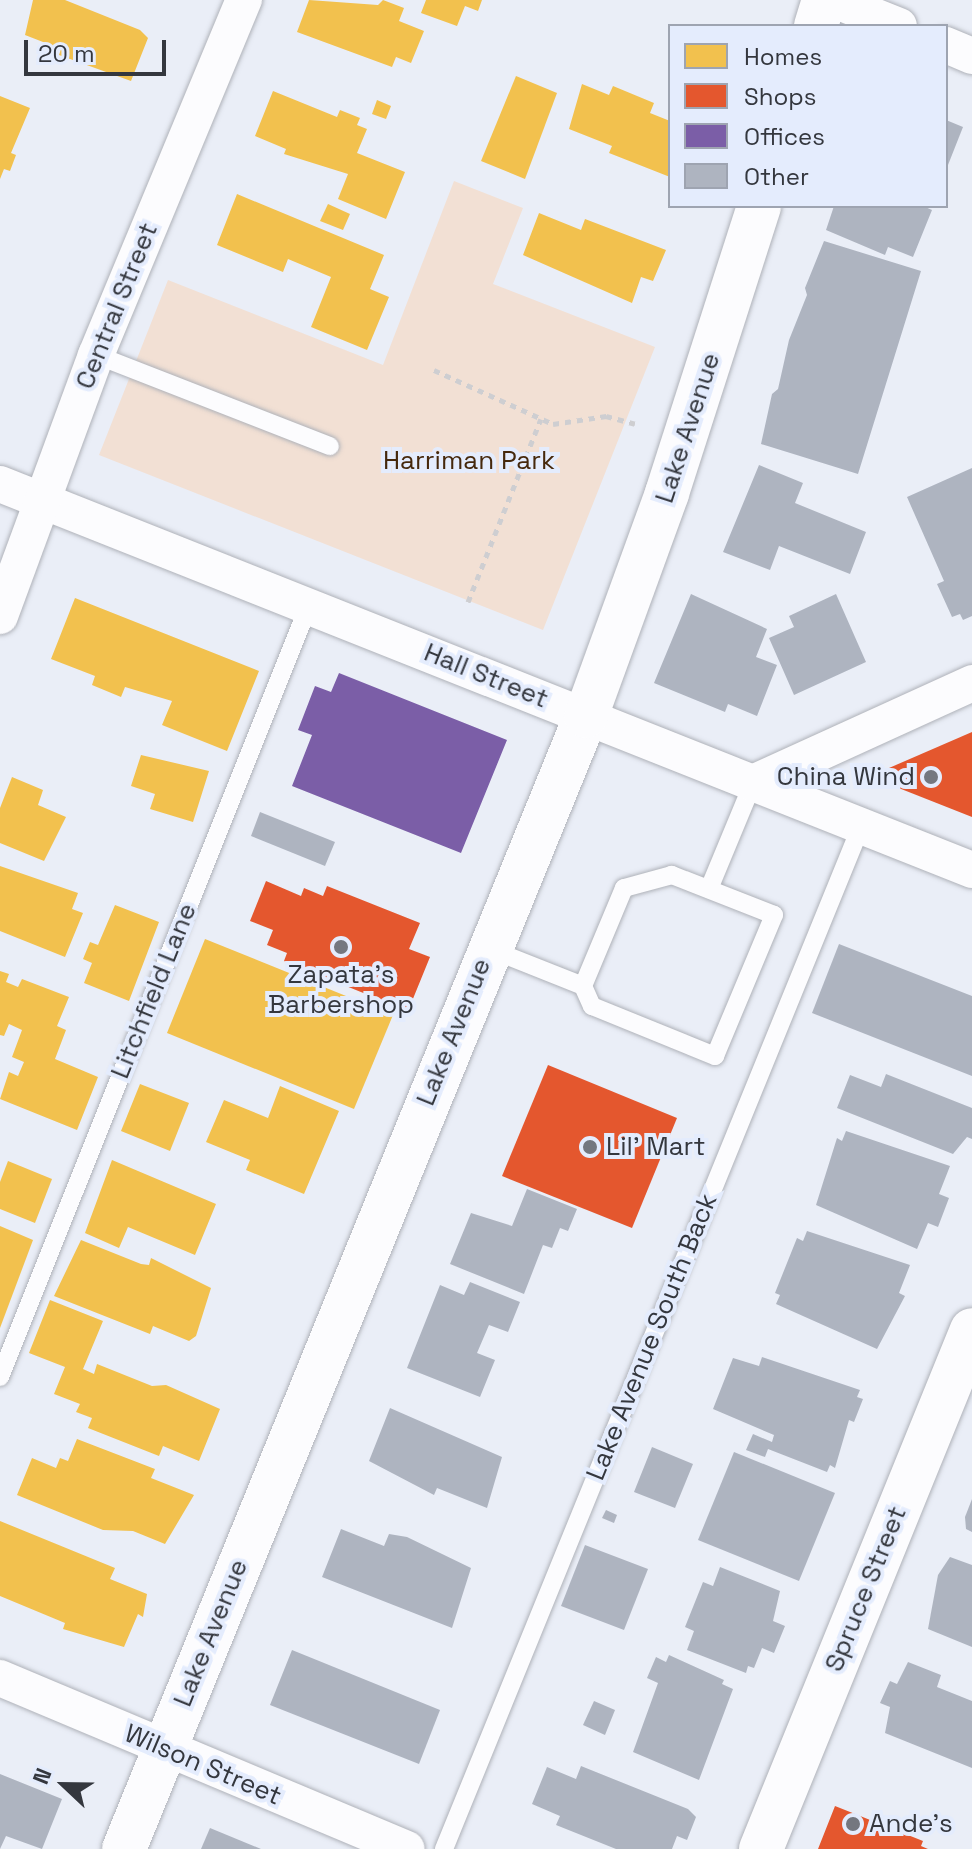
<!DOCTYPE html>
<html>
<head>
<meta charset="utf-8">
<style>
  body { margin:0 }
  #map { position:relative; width:972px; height:1849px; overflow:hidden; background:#eaeef7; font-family:"Space Grotesk",sans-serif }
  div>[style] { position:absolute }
  .green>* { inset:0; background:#f2e0d4 }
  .homes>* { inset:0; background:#f2c14e }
  .shops>* { inset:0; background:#e4572e }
  .offices>* { inset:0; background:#7b5ea7 }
  .building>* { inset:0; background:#aeb4c0 }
  .path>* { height:5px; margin-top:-2.5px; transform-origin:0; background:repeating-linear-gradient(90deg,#ceced1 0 6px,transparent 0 12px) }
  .roads { filter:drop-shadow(0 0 2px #afb2b9) drop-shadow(0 0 2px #afb2b9) }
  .lane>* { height:18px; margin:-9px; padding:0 9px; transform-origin:9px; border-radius:9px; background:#fcfcfe }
  .street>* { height:36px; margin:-18px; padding:0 18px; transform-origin:18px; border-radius:18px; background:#fcfcfe }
  .secondary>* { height:44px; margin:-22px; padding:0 22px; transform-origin:22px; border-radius:22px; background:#fcfcfe }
  .dots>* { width:22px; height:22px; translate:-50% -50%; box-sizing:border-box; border:4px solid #e4ecfd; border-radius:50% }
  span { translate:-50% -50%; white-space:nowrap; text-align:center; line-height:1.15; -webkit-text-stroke:8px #e4ecfd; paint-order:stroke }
  .street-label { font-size:26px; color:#34373e }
  .park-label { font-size:26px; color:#45280c }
  .poi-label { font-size:26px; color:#34373e }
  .right { translate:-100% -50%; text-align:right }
  .left { translate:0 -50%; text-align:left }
  .legend { position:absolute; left:668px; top:24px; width:280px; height:184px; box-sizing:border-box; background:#e4ecfd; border:2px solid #9ea4b1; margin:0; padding:10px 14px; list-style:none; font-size:24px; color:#34373e }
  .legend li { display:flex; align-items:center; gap:16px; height:40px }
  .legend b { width:40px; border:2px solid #9ea4b1 }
  .north { position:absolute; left:24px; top:1745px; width:80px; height:80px; -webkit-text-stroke:6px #e4ecfd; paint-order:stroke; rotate:292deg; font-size:22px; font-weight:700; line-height:32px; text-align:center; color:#34373e }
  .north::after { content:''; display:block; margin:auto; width:28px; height:36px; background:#34373e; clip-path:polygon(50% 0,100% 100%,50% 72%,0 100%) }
  .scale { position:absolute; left:24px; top:40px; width:142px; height:36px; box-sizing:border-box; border:4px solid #34373e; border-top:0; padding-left:10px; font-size:24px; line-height:28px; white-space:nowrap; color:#34373e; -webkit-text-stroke:6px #e4ecfd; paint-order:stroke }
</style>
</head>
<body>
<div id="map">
  <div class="green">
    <div style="clip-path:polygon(454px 181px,523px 208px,493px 284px,655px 347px,543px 630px,99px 455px,168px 280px,383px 365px)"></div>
  </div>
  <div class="homes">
    <div style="clip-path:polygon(33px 0,65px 0,140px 30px,148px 38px,131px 81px,59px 55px,61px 49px,25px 35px)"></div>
    <div style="clip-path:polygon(309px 0,378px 5px,383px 0,404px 8px,399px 21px,424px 31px,411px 63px,396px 57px,392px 67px,297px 32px)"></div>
    <div style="clip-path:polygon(426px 0,482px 0,478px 11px,465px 6px,457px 26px,421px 13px)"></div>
    <div style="clip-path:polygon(516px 76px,557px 93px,525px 179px,481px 161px)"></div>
    <div style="clip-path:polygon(582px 84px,609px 95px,613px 86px,654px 103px,650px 113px,670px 121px,670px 177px,609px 153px,612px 146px,569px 129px)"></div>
    <div style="clip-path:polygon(273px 91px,337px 117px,340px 110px,360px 118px,357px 125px,367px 129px,357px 153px,405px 172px,386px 219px,338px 199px,348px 174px,284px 154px,286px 149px,255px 136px)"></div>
    <div style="clip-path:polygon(0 96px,30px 108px,11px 153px,16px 155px,10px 171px,4px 169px,0 179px)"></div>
    <div style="clip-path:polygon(377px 100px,391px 106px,386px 119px,372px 114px)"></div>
    <div style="clip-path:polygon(237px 194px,384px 255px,370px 289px,389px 297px,367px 350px,311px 327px,331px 277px,288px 259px,283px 272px,217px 245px)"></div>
    <div style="clip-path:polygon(328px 204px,350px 214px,343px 230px,320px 221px)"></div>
    <div style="clip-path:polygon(539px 213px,581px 230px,585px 219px,666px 250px,653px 281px,641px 277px,632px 303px,523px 255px)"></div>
    <div style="clip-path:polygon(75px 598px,259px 671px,227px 751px,162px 725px,172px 701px,125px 687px,121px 697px,92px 685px,95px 676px,51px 659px)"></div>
    <div style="clip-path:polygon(141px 755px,209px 771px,193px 822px,150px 809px,155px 794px,131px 786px)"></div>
    <div style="clip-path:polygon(12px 777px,43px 790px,38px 805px,66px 817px,44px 861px,0 843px,0 808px)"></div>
    <div style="clip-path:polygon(0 866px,78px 893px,72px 909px,83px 913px,65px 957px,0 931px)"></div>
    <div style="clip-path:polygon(115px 905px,159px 922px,129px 1001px,84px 983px,92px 963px,83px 959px,90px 942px,98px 945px)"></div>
    <div style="clip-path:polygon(205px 939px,393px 1015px,354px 1109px,167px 1033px)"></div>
    <div style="clip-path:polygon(0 971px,9px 974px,6px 982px,18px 987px,22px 979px,69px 997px,57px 1026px,66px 1030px,55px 1059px,98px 1077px,77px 1130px,0 1099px,9px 1072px,18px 1076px,24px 1062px,12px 1057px,22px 1030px,9px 1024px,4px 1036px,0 1035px)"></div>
    <div style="clip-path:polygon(140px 1084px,189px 1103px,170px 1151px,121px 1131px)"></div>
    <div style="clip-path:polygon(280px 1086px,339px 1111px,304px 1194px,246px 1170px,250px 1160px,206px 1142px,224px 1100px,268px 1118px)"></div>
    <div style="clip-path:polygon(112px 1160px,216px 1204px,195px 1255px,128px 1227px,119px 1248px,85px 1233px)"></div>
    <div style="clip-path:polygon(8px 1161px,52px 1179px,35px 1223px,0 1209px,0 1182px)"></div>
    <div style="clip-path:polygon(0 1226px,33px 1240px,0 1328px)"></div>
    <div style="clip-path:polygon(81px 1240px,141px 1264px,149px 1265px,151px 1258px,211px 1288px,196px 1336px,189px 1341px,153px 1326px,150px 1334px,54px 1296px)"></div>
    <div style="clip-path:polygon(50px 1300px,103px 1321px,83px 1369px,94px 1374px,97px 1364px,152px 1386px,166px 1385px,220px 1409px,199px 1461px,163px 1446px,159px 1456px,88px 1428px,92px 1418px,76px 1412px,80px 1404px,54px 1394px,65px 1367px,29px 1353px)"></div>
    <div style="clip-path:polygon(77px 1439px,155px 1469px,151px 1478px,194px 1495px,165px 1544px,133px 1531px,103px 1530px,17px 1495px,32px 1458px,56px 1468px,60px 1458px,68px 1461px)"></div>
    <div style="clip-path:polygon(0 1521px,115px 1568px,110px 1579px,147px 1594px,143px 1617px,138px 1614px,124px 1647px,63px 1629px,65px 1623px,0 1596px)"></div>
  </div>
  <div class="shops">
    <div style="clip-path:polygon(972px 732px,972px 817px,891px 785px,889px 768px)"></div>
    <div style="clip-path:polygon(266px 881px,301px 896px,304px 888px,323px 896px,327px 886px,420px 923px,409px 949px,430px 957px,408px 1011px,284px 961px,287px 953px,267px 945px,273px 930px,250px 921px)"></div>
    <div style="clip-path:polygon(548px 1065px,677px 1118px,632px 1228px,502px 1176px)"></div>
    <div style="clip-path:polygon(835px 1806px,923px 1841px,921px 1846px,928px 1849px,818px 1849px)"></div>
  </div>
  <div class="offices">
    <div style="clip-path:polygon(339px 673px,507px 740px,461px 853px,292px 786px,312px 735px,298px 730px,315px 686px,331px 692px)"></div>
  </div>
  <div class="building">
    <div style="clip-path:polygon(946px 120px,963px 127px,946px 170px)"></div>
    <div style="clip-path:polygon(834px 206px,923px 206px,932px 210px,913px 257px,888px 247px,885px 255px,826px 230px)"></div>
    <div style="clip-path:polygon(824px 241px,921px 271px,858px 474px,761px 444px,772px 394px,778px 389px,789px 340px,807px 295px,805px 288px)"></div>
    <div style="clip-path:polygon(759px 465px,803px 483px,795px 503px,866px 532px,850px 574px,779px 546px,770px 570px,723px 552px)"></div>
    <div style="clip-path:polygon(972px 468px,972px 616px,963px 620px,960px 614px,952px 617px,937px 584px,944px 581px,907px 497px)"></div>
    <div style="clip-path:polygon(691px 594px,767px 629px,756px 657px,777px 665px,757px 716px,728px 704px,725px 712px,654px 683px)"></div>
    <div style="clip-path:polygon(836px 594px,866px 662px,794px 695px,769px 638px,794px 627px,789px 616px)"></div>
    <div style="clip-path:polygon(260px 812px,335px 842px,325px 866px,251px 836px)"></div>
    <div style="clip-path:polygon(839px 944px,972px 996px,972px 1076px,812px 1013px)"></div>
    <div style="clip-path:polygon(886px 1074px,972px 1108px,972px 1139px,967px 1137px,953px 1154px,837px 1108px,850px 1075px,881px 1087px)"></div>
    <div style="clip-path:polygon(846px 1131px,950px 1166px,939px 1194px,949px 1198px,938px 1227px,928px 1223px,917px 1249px,816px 1205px,837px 1138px,842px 1141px)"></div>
    <div style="clip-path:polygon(527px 1189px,577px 1209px,568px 1231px,560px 1228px,552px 1248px,543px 1245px,524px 1294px,450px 1264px,471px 1213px,512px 1226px)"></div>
    <div style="clip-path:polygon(807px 1231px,910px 1265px,899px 1293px,905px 1296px,877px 1349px,776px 1304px,780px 1295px,775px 1293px,797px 1238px,803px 1241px)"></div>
    <div style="clip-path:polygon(470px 1282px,520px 1302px,508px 1332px,489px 1325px,477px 1353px,495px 1360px,480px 1397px,407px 1368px,440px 1285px,464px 1295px)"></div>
    <div style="clip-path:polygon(762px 1357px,860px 1390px,857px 1397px,863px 1399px,854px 1422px,849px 1420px,835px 1468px,830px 1465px,827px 1472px,768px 1449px,765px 1457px,746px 1450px,753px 1434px,772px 1442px,774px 1435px,713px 1409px,733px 1358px,759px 1366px)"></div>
    <div style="clip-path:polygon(390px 1408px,502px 1457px,487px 1508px,437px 1488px,434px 1495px,369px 1461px)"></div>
    <div style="clip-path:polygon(652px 1447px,693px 1464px,675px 1508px,634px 1492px)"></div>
    <div style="clip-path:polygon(734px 1452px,835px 1493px,799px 1581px,698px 1540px)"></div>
    <div style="clip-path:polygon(972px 1499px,972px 1532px,966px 1529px,965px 1517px)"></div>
    <div style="clip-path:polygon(606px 1510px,617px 1515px,614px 1523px,602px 1518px)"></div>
    <div style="clip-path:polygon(341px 1529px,384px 1546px,389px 1534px,407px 1537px,471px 1568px,452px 1628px,322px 1577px)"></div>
    <div style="clip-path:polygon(585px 1545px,648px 1569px,624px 1630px,561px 1606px)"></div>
    <div style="clip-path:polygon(950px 1557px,972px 1565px,972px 1647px,928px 1629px,938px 1575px)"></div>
    <div style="clip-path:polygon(720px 1567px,780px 1591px,773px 1621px,785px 1626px,774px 1653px,762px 1648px,754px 1668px,748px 1666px,746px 1673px,687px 1650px,694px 1631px,685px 1627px,703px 1582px,713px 1586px)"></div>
    <div style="clip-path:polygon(292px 1650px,440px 1710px,419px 1764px,270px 1705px)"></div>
    <div style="clip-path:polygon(669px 1655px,724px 1680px,722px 1684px,733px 1689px,699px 1780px,633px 1752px,658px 1683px,647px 1678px,656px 1657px,666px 1662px)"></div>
    <div style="clip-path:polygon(908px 1662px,941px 1675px,937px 1687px,972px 1701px,972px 1768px,885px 1733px,890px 1707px,880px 1703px,890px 1681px,897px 1684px)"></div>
    <div style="clip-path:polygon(594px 1701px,615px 1710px,605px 1735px,583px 1725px)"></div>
    <div style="clip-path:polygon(581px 1766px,688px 1809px,696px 1817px,687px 1840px,677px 1836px,672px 1849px,616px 1849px,556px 1825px,560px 1816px,532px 1804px,547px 1767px,576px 1779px)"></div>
    <div style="clip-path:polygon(0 1774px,62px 1799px,42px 1849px,6px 1836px,0 1849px)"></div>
    <div style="clip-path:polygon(210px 1828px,261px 1849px,201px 1849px)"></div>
  </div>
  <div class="path">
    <div style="left:434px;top:370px;width:131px;rotate:24.4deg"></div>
    <div style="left:553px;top:424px;width:54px;rotate:-8.6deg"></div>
    <div style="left:606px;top:416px;width:30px;rotate:15deg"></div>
    <div style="left:468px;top:602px;width:197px;rotate:-68.3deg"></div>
  </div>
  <div class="roads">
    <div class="lane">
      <div style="left:96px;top:355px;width:251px;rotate:21.3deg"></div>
      <div style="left:709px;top:889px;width:115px;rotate:-67.5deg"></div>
      <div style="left:490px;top:949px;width:100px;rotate:21.7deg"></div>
      <div style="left:583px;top:986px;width:22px;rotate:66deg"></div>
      <div style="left:592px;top:1006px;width:133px;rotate:22.1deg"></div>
      <div style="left:715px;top:1056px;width:153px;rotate:-67.3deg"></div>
      <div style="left:774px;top:915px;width:110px;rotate:-158.6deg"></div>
      <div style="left:672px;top:875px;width:50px;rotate:164.8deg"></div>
      <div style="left:624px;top:888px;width:106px;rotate:112.7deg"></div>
      <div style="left:0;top:1377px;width:832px;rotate:-68.19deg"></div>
      <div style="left:444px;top:1849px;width:1105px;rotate:-67.82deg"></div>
    </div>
    <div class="street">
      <div style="left:834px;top:0;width:70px;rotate:21.8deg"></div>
      <div style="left:946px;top:45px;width:28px;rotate:23deg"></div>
      <div style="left:0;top:484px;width:1046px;rotate:21.66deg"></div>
      <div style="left:0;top:616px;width:278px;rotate:-69.8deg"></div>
      <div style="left:96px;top:355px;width:385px;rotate:-67.4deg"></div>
      <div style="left:753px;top:783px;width:241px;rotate:-24.5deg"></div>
      <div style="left:0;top:1678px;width:441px;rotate:22.8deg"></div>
    </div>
    <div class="secondary">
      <div style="left:816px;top:26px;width:27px;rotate:-73deg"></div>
      <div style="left:124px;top:1849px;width:1224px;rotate:-67.82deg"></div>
      <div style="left:586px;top:716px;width:237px;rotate:-70deg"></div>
      <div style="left:667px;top:493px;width:301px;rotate:-72.2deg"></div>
      <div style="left:761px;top:1849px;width:560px;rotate:-67.88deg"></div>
    </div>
  </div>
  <div class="dots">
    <div style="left:931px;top:777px;background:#74777f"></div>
    <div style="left:341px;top:947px;background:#74777f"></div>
    <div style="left:590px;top:1147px;background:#74777f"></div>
    <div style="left:853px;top:1824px;background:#74777f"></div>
  </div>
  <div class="street-label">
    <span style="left:117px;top:306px;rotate:-68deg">Central Street</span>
    <span style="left:688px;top:428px;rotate:-72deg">Lake Avenue</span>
    <span style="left:486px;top:676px;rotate:22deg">Hall Street</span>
    <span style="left:154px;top:991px;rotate:-68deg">Litchfield Lane</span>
    <span style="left:454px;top:1032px;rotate:-68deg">Lake Avenue</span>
    <span style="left:652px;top:1337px;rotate:-68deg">Lake Avenue South Back</span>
    <span style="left:866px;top:1589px;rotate:-68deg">Spruce Street</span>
    <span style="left:211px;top:1633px;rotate:-68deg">Lake Avenue</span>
    <span style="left:203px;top:1765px;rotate:23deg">Wilson Street</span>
  </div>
  <div class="park-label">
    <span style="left:469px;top:461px">Harriman Park</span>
  </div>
  <div class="poi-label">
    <span class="right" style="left:915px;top:777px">China Wind</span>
    <span style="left:341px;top:990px">Zapata's<br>Barbershop</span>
    <span class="left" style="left:606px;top:1147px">Lil' Mart</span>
    <span class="left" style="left:869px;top:1824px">Ande's</span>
  </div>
  <ul class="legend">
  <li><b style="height:22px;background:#f2c14e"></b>Homes</li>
  <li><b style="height:22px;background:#e4572e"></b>Shops</li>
  <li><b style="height:22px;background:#7b5ea7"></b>Offices</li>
  <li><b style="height:22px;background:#aeb4c0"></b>Other</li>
  </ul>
  <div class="north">N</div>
  <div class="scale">20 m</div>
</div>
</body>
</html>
